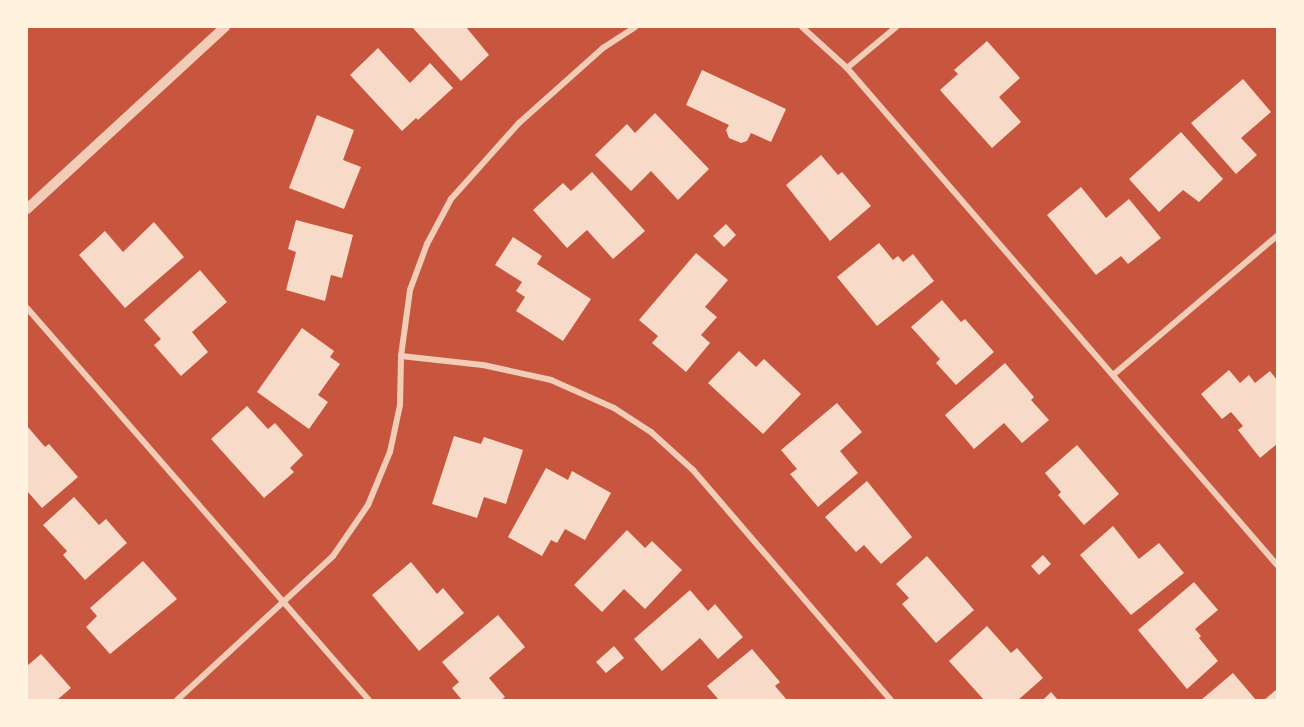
<!DOCTYPE html>
<html>
<head>
<meta charset="utf-8">
<style>
  body { margin:0 }
  #map { position:relative; width:1304px; height:727px; overflow:hidden; background:#c8553d; font-family:Jost,sans-serif }
  div>[style] { position:absolute }
  .building>* { inset:0; background:#f7dbc8 }
  .minor>* { height:6px; margin:-3px; padding:0 3px; transform-origin:3px; border-radius:3px; background:#f1ccb7 }
  .tertiary>* { height:10px; margin:-5px; padding:0 5px; transform-origin:5px; border-radius:5px; background:#f1ccb7 }
  span { translate:-50% -50%; white-space:nowrap; text-align:center; line-height:1.15; -webkit-text-stroke:5px #fff3e0; paint-order:stroke }
  .frame { position:absolute; inset:0; border:28px solid #fff3e0; pointer-events:none }
</style>
</head>
<body>
<div id="map">
  <div class="building">
    <div style="clip-path:polygon(412px 27px,466px 27px,489px 55px,461px 81px)"></div>
    <div style="clip-path:polygon(987px 41px,1020px 78px,999px 97px,1021px 122px,992px 148px,940px 90px,958px 74px,954px 70px)"></div>
    <div style="clip-path:polygon(378px 48px,410px 83px,430px 63px,453px 88px,418px 120px,416px 118px,402px 131px,350px 75px)"></div>
    <div style="clip-path:polygon(702px 70px,786px 109px,771px 142px,751px 133px,747px 141px,741px 143px,729px 138px,726px 130px,729px 125px,686px 105px)"></div>
    <div style="clip-path:polygon(1243px 79px,1271px 112px,1241px 138px,1257px 155px,1236px 174px,1191px 123px)"></div>
    <div style="clip-path:polygon(655px 113px,709px 169px,678px 200px,651px 171px,631px 191px,595px 155px,627px 124px,635px 133px)"></div>
    <div style="clip-path:polygon(317px 115px,354px 130px,343px 160px,361px 167px,344px 209px,289px 188px)"></div>
    <div style="clip-path:polygon(1181px 132px,1223px 179px,1199px 202px,1183px 190px,1159px 212px,1129px 179px)"></div>
    <div style="clip-path:polygon(821px 155px,838px 175px,842px 172px,871px 206px,830px 241px,786px 185px)"></div>
    <div style="clip-path:polygon(592px 172px,645px 231px,613px 259px,587px 230px,567px 248px,533px 210px,563px 183px,571px 191px)"></div>
    <div style="clip-path:polygon(1081px 187px,1106px 218px,1129px 199px,1161px 238px,1128px 264px,1121px 256px,1096px 275px,1047px 215px)"></div>
    <div style="clip-path:polygon(296px 220px,353px 235px,342px 278px,331px 275px,325px 301px,286px 290px,296px 252px,288px 249px)"></div>
    <div style="clip-path:polygon(154px 222px,184px 257px,125px 308px,79px 255px,105px 231px,123px 252px)"></div>
    <div style="clip-path:polygon(726px 224px,736px 235px,724px 247px,713px 236px)"></div>
    <div style="clip-path:polygon(513px 237px,542px 256px,537px 264px,591px 299px,563px 341px,516px 311px,525px 297px,516px 291px,522px 282px,495px 265px)"></div>
    <div style="clip-path:polygon(879px 243px,893px 260px,898px 256px,903px 262px,913px 254px,934px 281px,877px 326px,837px 277px)"></div>
    <div style="clip-path:polygon(696px 253px,728px 280px,705px 307px,717px 317px,701px 335px,710px 343px,686px 372px,652px 343px,658px 336px,639px 320px)"></div>
    <div style="clip-path:polygon(200px 270px,227px 302px,192px 332px,208px 352px,181px 376px,154px 345px,161px 339px,144px 320px)"></div>
    <div style="clip-path:polygon(942px 300px,961px 322px,965px 319px,994px 352px,956px 385px,936px 363px,940px 359px,911px 327px)"></div>
    <div style="clip-path:polygon(302px 328px,334px 351px,330px 357px,340px 364px,318px 395px,328px 402px,309px 429px,257px 392px)"></div>
    <div style="clip-path:polygon(739px 351px,756px 367px,764px 359px,801px 394px,763px 434px,708px 383px)"></div>
    <div style="clip-path:polygon(1005px 363px,1034px 397px,1031px 400px,1049px 420px,1022px 443px,1004px 423px,974px 449px,945px 415px)"></div>
    <div style="clip-path:polygon(1229px 370px,1240px 383px,1249px 375px,1255px 383px,1270px 371px,1277px 380px,1277px 444px,1260px 458px,1238px 430px,1243px 426px,1231px 412px,1222px 419px,1201px 394px)"></div>
    <div style="clip-path:polygon(837px 403px,862px 432px,840px 451px,858px 473px,818px 507px,790px 474px,797px 469px,781px 450px)"></div>
    <div style="clip-path:polygon(247px 406px,268px 429px,275px 423px,303px 455px,290px 468px,294px 472px,264px 498px,211px 439px)"></div>
    <div style="clip-path:polygon(27px 426px,45px 447px,49px 444px,78px 477px,42px 508px,27px 491px)"></div>
    <div style="clip-path:polygon(454px 436px,481px 444px,484px 437px,523px 450px,506px 504px,484px 497px,477px 518px,432px 504px)"></div>
    <div style="clip-path:polygon(1077px 445px,1119px 494px,1084px 525px,1058px 495px,1061px 492px,1045px 473px)"></div>
    <div style="clip-path:polygon(546px 468px,568px 480px,572px 471px,611px 493px,585px 540px,565px 529px,557px 543px,551px 540px,542px 556px,508px 537px)"></div>
    <div style="clip-path:polygon(867px 481px,912px 537px,881px 564px,864px 545px,856px 552px,825px 517px)"></div>
    <div style="clip-path:polygon(74px 497px,99px 525px,106px 519px,127px 543px,85px 580px,63px 555px,67px 551px,43px 525px)"></div>
    <div style="clip-path:polygon(1113px 526px,1139px 559px,1159px 543px,1184px 573px,1131px 615px,1080px 555px)"></div>
    <div style="clip-path:polygon(627px 530px,645px 548px,652px 541px,682px 570px,645px 609px,624px 589px,602px 612px,574px 585px)"></div>
    <div style="clip-path:polygon(1043px 555px,1051px 564px,1039px 575px,1031px 566px)"></div>
    <div style="clip-path:polygon(927px 556px,974px 610px,936px 643px,902px 604px,909px 598px,896px 584px)"></div>
    <div style="clip-path:polygon(143px 561px,177px 599px,110px 654px,86px 627px,97px 616px,90px 608px)"></div>
    <div style="clip-path:polygon(411px 562px,437px 594px,443px 588px,464px 613px,419px 651px,372px 595px)"></div>
    <div style="clip-path:polygon(1194px 582px,1218px 610px,1195px 629px,1201px 636px,1199px 638px,1218px 661px,1187px 689px,1138px 630px)"></div>
    <div style="clip-path:polygon(690px 590px,708px 611px,715px 604px,743px 637px,718px 659px,700px 638px,662px 671px,634px 639px)"></div>
    <div style="clip-path:polygon(498px 615px,525px 647px,489px 678px,505px 697px,501px 700px,462px 700px,452px 688px,459px 682px,442px 662px)"></div>
    <div style="clip-path:polygon(987px 626px,1011px 653px,1017px 648px,1043px 678px,1018px 700px,984px 700px,949px 661px)"></div>
    <div style="clip-path:polygon(614px 646px,624px 658px,606px 673px,596px 662px)"></div>
    <div style="clip-path:polygon(752px 649px,780px 682px,775px 686px,787px 700px,719px 700px,707px 686px)"></div>
    <div style="clip-path:polygon(41px 654px,71px 688px,57px 700px,27px 700px,27px 666px)"></div>
    <div style="clip-path:polygon(1233px 673px,1256px 700px,1201px 700px)"></div>
    <div style="clip-path:polygon(1277px 689px,1277px 700px,1264px 700px)"></div>
    <div style="clip-path:polygon(1051px 692px,1058px 700px,1043px 700px)"></div>
  </div>
  <div class="minor">
    <div style="left:802px;top:27px;width:61px;rotate:42.3deg"></div>
    <div style="left:847px;top:68px;width:657px;rotate:49.13deg"></div>
    <div style="left:847px;top:68px;width:64px;rotate:-39.9deg"></div>
    <div style="left:27px;top:308px;width:520px;rotate:48.9deg"></div>
    <div style="left:401px;top:356px;width:82px;rotate:6.3deg"></div>
    <div style="left:483px;top:365px;width:70px;rotate:12.4deg"></div>
    <div style="left:551px;top:380px;width:69px;rotate:24deg"></div>
    <div style="left:614px;top:408px;width:44px;rotate:33deg"></div>
    <div style="left:651px;top:432px;width:57px;rotate:42.1deg"></div>
    <div style="left:693px;top:470px;width:303px;rotate:49.3deg"></div>
    <div style="left:1113px;top:375px;width:215px;rotate:-40.3deg"></div>
    <div style="left:177px;top:700px;width:212px;rotate:-42.7deg"></div>
    <div style="left:333px;top:556px;width:62px;rotate:-55.5deg"></div>
    <div style="left:368px;top:505px;width:57px;rotate:-67.5deg"></div>
    <div style="left:390px;top:452px;width:48px;rotate:-78deg"></div>
    <div style="left:400px;top:405px;width:49px;rotate:-88.8deg"></div>
    <div style="left:401px;top:356px;width:67px;rotate:-82.2deg"></div>
    <div style="left:410px;top:290px;width:49px;rotate:-69.7deg"></div>
    <div style="left:427px;top:244px;width:51px;rotate:-61.9deg"></div>
    <div style="left:451px;top:199px;width:102px;rotate:-48.2deg"></div>
    <div style="left:519px;top:123px;width:113px;rotate:-41.8deg"></div>
    <div style="left:603px;top:48px;width:38px;rotate:-33deg"></div>
  </div>
  <div class="tertiary">
    <div style="left:27px;top:209px;width:269px;rotate:-42.6deg"></div>
  </div>
  <div class="frame"></div>
</div>
</body>
</html>
